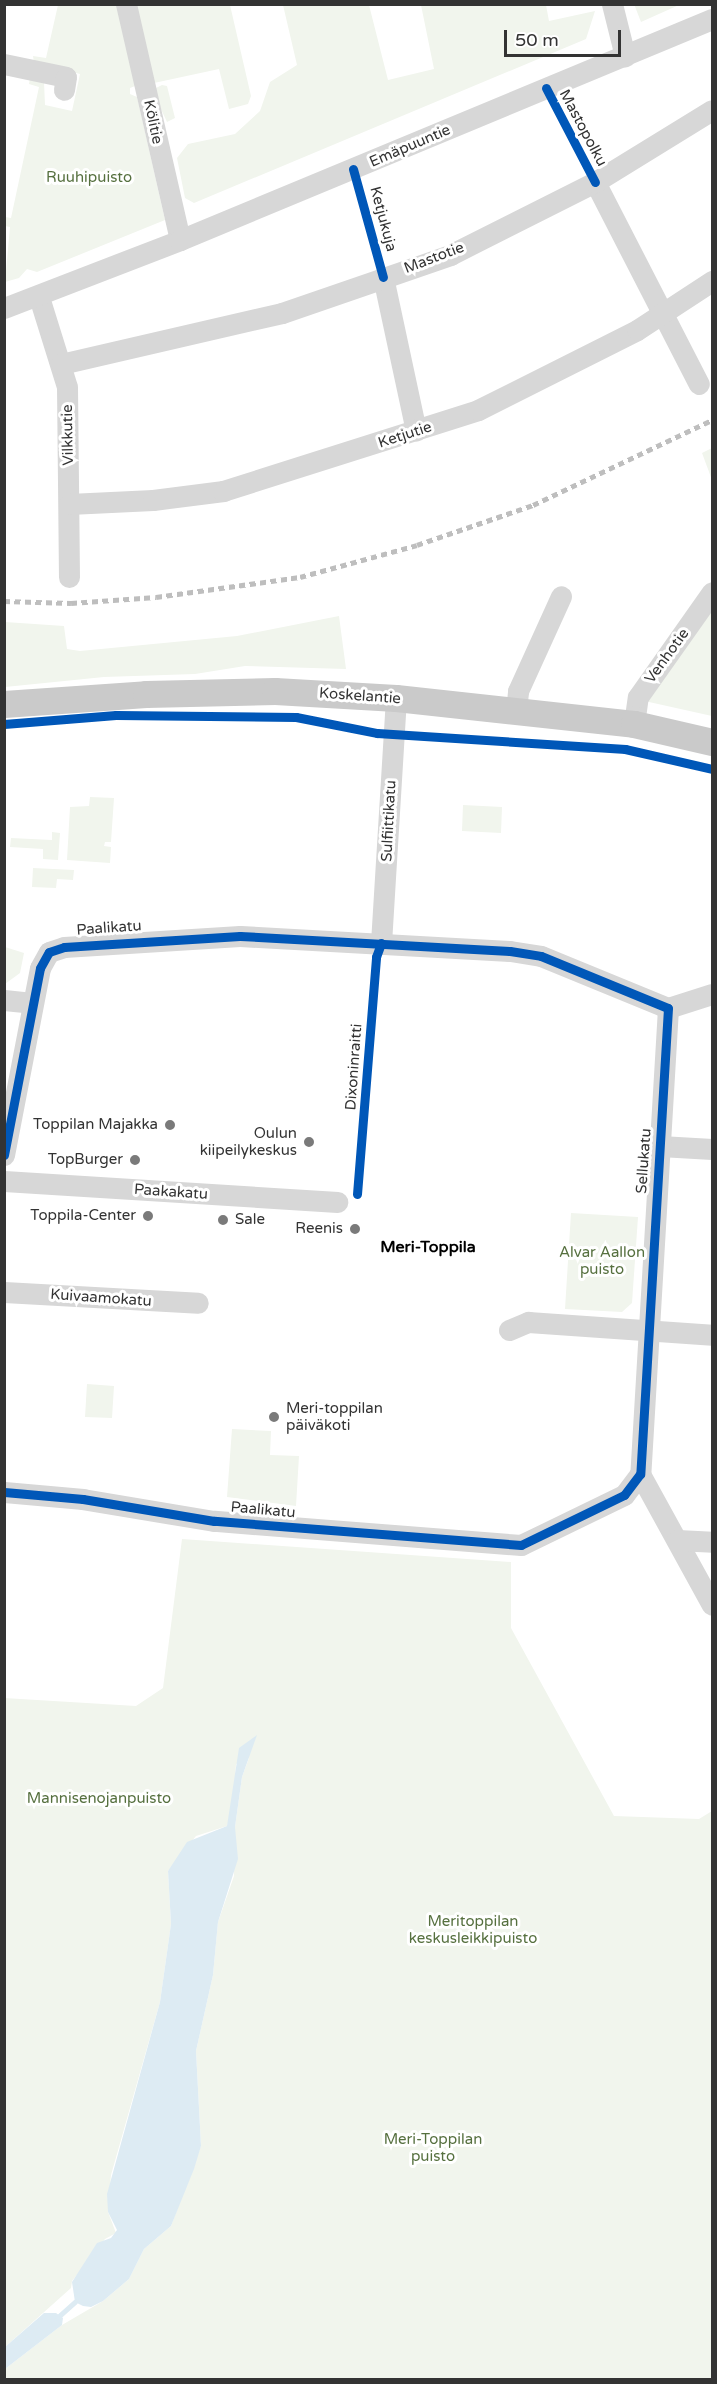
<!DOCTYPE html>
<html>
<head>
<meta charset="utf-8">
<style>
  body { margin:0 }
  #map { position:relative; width:717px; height:2384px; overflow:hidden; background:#fff; font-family:"Varela Round",sans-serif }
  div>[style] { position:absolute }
  .green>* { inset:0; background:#f1f5ed }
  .water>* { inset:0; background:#ddebf3 }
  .stream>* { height:4.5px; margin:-2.25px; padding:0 2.25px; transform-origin:2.25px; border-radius:2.25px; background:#ddebf3 }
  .minor>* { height:21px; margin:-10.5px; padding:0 10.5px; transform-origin:10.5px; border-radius:10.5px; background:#d7d7d7 }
  .major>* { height:27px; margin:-13.5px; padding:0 13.5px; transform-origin:13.5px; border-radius:13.5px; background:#cacaca }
  .rail>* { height:4.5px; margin-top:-2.25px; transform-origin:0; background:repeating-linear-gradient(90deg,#bebebe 0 6px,transparent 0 10.5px) }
  .cycleway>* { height:9px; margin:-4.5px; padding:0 4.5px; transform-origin:4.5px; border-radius:4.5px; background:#0057b8 }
  .dots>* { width:16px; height:16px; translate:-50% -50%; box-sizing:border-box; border:3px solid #fff; border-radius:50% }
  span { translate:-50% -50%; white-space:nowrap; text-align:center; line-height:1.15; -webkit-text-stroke:6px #fff; paint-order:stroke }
  .street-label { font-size:15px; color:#333 }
  .park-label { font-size:15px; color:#56703f }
  .poi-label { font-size:15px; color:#333 }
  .right { translate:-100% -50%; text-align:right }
  .left { translate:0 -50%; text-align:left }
  .neighbourhood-label { font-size:16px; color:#000; font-weight:700 }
  .frame { position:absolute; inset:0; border:6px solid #333; pointer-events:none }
  .scale { position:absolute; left:504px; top:30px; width:117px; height:27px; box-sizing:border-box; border:3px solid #333; border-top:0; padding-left:8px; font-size:18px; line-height:21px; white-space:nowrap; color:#333; -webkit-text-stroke:4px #fff; paint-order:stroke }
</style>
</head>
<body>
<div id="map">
  <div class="green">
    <div style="clip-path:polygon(634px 4px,679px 4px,679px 5px,641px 22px)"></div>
    <div style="clip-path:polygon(58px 5px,119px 5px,135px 86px,130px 88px,130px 94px,137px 97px,165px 220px,37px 272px,27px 269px,19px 278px,5px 282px,10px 227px,5px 226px,5px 217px,11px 218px,39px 87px,29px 84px,30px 78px,44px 82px,45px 105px,72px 111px,80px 74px,34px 62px,33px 56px,46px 58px)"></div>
    <div style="clip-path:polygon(133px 5px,230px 5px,251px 96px,248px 104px,229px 109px,219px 69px,154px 83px)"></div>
    <div style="clip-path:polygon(283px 5px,369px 5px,388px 80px,434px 69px,421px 5px,546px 5px,549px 21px,595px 11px,586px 39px,194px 203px,185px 198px,177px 158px,188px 144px,235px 134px,260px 111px,270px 82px,297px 65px)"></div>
    <div style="clip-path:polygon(162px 85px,167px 86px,175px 118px,167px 122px,152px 90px)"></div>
    <div style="clip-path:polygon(712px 448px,712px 480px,702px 453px)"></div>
    <div style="clip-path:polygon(712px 602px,712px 716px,649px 702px,646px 699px)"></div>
    <div style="clip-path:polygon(339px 616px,346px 669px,245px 666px,195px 674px,104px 677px,5px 687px,5px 622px,64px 626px,67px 649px,80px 651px,237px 636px)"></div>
    <div style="clip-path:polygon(90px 797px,114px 798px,111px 842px,105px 842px,104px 846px,111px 847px,110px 863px,67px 860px,70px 807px,89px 806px)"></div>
    <div style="clip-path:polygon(463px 805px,502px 807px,501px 833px,462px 831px)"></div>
    <div style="clip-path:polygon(52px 832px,60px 833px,58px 860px,43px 859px,43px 849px,10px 847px,11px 838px,52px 840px)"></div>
    <div style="clip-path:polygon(33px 868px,74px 870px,73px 880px,57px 879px,56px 888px,32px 887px)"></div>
    <div style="clip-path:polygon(5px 947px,24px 953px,20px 973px,5px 984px)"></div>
    <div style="clip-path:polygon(571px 1213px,638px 1217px,632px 1303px,622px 1312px,565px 1309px)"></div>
    <div style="clip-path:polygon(87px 1384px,114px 1386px,112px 1418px,85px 1417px)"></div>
    <div style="clip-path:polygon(232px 1429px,271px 1431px,270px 1455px,299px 1456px,296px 1506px,227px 1497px)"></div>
    <div style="clip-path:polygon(182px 1539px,511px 1562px,511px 1628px,614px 1816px,699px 1819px,712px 1811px,712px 2379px,5px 2379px,5px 2369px,62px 2325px,103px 2301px,129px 2279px,144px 2249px,171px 2226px,201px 2146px,196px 2051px,213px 1975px,218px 1922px,234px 1876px,235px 1827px,242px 1777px,249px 1758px,236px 1764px,233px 1807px,227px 1826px,196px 1836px,168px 1871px,171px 1924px,160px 2002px,111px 2175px,108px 2212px,116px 2233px,105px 2239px,72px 2281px,71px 2288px,5px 2347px,4px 1698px,136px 1706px,163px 1688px)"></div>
  </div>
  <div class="water">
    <div style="clip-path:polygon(257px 1735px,242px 1777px,235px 1827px,238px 1859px,218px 1922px,213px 1975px,196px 2051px,201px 2146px,194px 2169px,171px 2226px,144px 2249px,129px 2279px,103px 2301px,91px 2307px,83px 2306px,75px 2302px,72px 2282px,97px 2243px,111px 2238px,117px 2230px,108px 2212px,107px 2194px,160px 2002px,171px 1924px,168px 1871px,187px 1842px,227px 1826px,239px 1748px)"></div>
    <div style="clip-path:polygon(44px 2313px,56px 2313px,63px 2318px,62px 2325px,5px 2369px,5px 2347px)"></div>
  </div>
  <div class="stream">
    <div style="left:57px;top:2318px;width:24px;rotate:-42deg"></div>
  </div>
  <div class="minor">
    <div style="left:126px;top:4px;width:242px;rotate:77.1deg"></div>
    <div style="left:612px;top:4px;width:54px;rotate:76deg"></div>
    <div style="left:4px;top:64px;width:63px;rotate:11.8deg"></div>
    <div style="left:66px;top:77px;width:13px;rotate:99deg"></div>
    <div style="left:595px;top:182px;width:227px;rotate:62.8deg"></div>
    <div style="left:383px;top:277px;width:157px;rotate:77.9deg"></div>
    <div style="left:39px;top:297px;width:94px;rotate:72.7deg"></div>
    <div style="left:67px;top:387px;width:190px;rotate:89.4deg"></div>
    <div style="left:4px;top:308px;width:189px;rotate:-21.1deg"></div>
    <div style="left:180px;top:240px;width:576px;rotate:-22.56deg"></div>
    <div style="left:61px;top:364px;width:227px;rotate:-13deg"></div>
    <div style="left:282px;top:313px;width:178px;rotate:-19deg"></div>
    <div style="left:450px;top:255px;width:162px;rotate:-26.7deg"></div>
    <div style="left:595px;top:182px;width:137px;rotate:-31.6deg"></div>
    <div style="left:69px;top:504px;width:84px;rotate:-2.7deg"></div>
    <div style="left:153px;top:500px;width:71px;rotate:-7.3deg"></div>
    <div style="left:223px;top:491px;width:268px;rotate:-17.6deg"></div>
    <div style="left:478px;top:410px;width:178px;rotate:-26.7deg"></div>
    <div style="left:637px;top:330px;width:90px;rotate:-33.2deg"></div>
    <div style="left:516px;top:711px;width:20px;rotate:-84deg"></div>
    <div style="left:518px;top:691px;width:104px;rotate:-65.6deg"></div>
    <div style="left:634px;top:724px;width:27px;rotate:-82deg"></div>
    <div style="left:638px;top:697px;width:128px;rotate:-54.8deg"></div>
    <div style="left:381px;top:943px;width:245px;rotate:-86.5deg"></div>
    <div style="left:4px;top:1000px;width:28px;rotate:6deg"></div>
    <div style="left:668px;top:1008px;width:46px;rotate:-17.7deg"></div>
    <div style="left:660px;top:1146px;width:52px;rotate:3.3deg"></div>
    <div style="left:4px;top:1155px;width:190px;rotate:-79.1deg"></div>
    <div style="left:40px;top:968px;width:18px;rotate:-61deg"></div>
    <div style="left:49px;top:952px;width:16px;rotate:-18deg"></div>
    <div style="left:64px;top:947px;width:176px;rotate:-3.6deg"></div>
    <div style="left:240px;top:936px;width:270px;rotate:3.2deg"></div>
    <div style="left:510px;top:951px;width:31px;rotate:9deg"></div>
    <div style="left:541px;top:956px;width:137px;rotate:22.3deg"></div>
    <div style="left:668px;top:1008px;width:467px;rotate:93.4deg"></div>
    <div style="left:640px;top:1474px;width:26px;rotate:127deg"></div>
    <div style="left:624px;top:1495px;width:114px;rotate:154.1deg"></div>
    <div style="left:521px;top:1545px;width:308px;rotate:-175.5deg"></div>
    <div style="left:214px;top:1521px;width:133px;rotate:-170.5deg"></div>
    <div style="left:83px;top:1499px;width:79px;rotate:-174.9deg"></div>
    <div style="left:4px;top:1181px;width:334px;rotate:3.6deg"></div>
    <div style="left:4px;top:1292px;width:194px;rotate:3.2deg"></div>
    <div style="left:509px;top:1330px;width:21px;rotate:-23deg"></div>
    <div style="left:528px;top:1322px;width:184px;rotate:4deg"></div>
    <div style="left:640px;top:1474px;width:149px;rotate:61.2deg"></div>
    <div style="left:677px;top:1540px;width:35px;rotate:3deg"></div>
  </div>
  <div class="major">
    <div style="left:4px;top:704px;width:142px;rotate:-4deg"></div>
    <div style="left:146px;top:694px;width:129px;rotate:-1.3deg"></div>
    <div style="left:275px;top:691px;width:121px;rotate:3.3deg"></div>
    <div style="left:396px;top:698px;width:239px;rotate:6.2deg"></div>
    <div style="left:634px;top:724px;width:80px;rotate:13deg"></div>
  </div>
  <div class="rail">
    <div style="left:4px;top:601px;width:67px;rotate:1.7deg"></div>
    <div style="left:71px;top:603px;width:85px;rotate:-4deg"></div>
    <div style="left:156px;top:597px;width:145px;rotate:-7.9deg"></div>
    <div style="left:300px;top:577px;width:121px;rotate:-15.3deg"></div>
    <div style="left:417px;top:545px;width:123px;rotate:-19deg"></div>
    <div style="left:533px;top:505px;width:198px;rotate:-25.4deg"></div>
  </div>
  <div class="cycleway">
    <div style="left:546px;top:88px;width:106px;rotate:62.5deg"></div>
    <div style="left:353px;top:169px;width:112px;rotate:74.5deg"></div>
    <div style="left:4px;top:724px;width:112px;rotate:-4.6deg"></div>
    <div style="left:116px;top:715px;width:180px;rotate:0.6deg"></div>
    <div style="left:296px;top:717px;width:83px;rotate:11.2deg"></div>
    <div style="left:377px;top:733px;width:249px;rotate:3.7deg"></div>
    <div style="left:625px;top:749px;width:89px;rotate:12.9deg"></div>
    <div style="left:4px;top:1155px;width:190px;rotate:-79.1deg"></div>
    <div style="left:40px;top:968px;width:18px;rotate:-61deg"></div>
    <div style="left:49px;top:952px;width:16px;rotate:-18deg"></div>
    <div style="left:64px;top:947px;width:176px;rotate:-3.6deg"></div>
    <div style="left:240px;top:936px;width:270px;rotate:3.2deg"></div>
    <div style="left:510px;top:951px;width:31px;rotate:9deg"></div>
    <div style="left:541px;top:956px;width:137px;rotate:22.3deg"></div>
    <div style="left:668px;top:1008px;width:467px;rotate:93.4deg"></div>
    <div style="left:640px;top:1474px;width:26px;rotate:127deg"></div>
    <div style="left:624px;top:1495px;width:114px;rotate:154.1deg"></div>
    <div style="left:521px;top:1545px;width:308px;rotate:-175.5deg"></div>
    <div style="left:214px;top:1521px;width:133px;rotate:-170.5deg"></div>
    <div style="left:83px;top:1499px;width:79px;rotate:-174.9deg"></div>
    <div style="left:357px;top:1194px;width:238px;rotate:-85.4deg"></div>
    <div style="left:376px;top:957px;width:15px;rotate:-70deg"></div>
  </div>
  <div class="dots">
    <div style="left:170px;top:1125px;background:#7a7a7a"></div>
    <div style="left:309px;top:1142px;background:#7a7a7a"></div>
    <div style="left:135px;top:1160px;background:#7a7a7a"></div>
    <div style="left:148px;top:1216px;background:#7a7a7a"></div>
    <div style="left:223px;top:1220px;background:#7a7a7a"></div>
    <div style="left:355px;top:1229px;background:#7a7a7a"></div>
    <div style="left:274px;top:1417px;background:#7a7a7a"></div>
  </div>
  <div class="street-label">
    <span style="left:153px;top:122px;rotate:78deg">Kölitie</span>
    <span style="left:583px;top:128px;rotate:62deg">Mastopolku</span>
    <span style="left:410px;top:146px;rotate:-23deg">Emäpuuntie</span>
    <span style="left:383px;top:219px;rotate:75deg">Ketjukuja</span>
    <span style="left:434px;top:258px;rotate:-21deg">Mastotie</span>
    <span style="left:68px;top:435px;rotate:-91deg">Vilkkutie</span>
    <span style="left:405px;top:435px;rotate:-18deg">Ketjutie</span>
    <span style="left:667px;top:656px;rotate:-54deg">Venhotie</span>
    <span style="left:360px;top:696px;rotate:4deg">Koskelantie</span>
    <span style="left:389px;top:821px;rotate:-87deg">Sulfiittikatu</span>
    <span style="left:109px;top:928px;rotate:-4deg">Paalikatu</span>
    <span style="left:354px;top:1067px;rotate:-86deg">Dixoninraitti</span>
    <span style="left:644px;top:1161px;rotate:-86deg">Sellukatu</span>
    <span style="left:171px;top:1192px;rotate:4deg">Paakakatu</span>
    <span style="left:101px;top:1298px;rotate:4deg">Kuivaamokatu</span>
    <span style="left:263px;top:1510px;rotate:5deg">Paalikatu</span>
  </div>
  <div class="park-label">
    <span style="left:89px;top:178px">Ruuhipuisto</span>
    <span style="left:602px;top:1261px">Alvar Aallon<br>puisto</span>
    <span style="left:99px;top:1799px">Mannisenojanpuisto</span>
    <span style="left:473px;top:1930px">Meritoppilan<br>keskusleikkipuisto</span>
    <span style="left:433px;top:2148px">Meri-Toppilan<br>puisto</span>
  </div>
  <div class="poi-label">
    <span class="right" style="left:158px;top:1125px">Toppilan Majakka</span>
    <span class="right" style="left:297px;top:1142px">Oulun<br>kiipeilykeskus</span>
    <span class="right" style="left:123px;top:1160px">TopBurger</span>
    <span class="right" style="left:136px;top:1216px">Toppila-Center</span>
    <span class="left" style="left:235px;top:1220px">Sale</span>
    <span class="right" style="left:343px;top:1229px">Reenis</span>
    <span class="left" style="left:286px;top:1417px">Meri-toppilan<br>päiväkoti</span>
  </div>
  <div class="neighbourhood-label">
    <span style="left:428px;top:1247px">Meri-Toppila</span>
  </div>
  <div class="frame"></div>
  <div class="scale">50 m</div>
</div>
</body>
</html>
